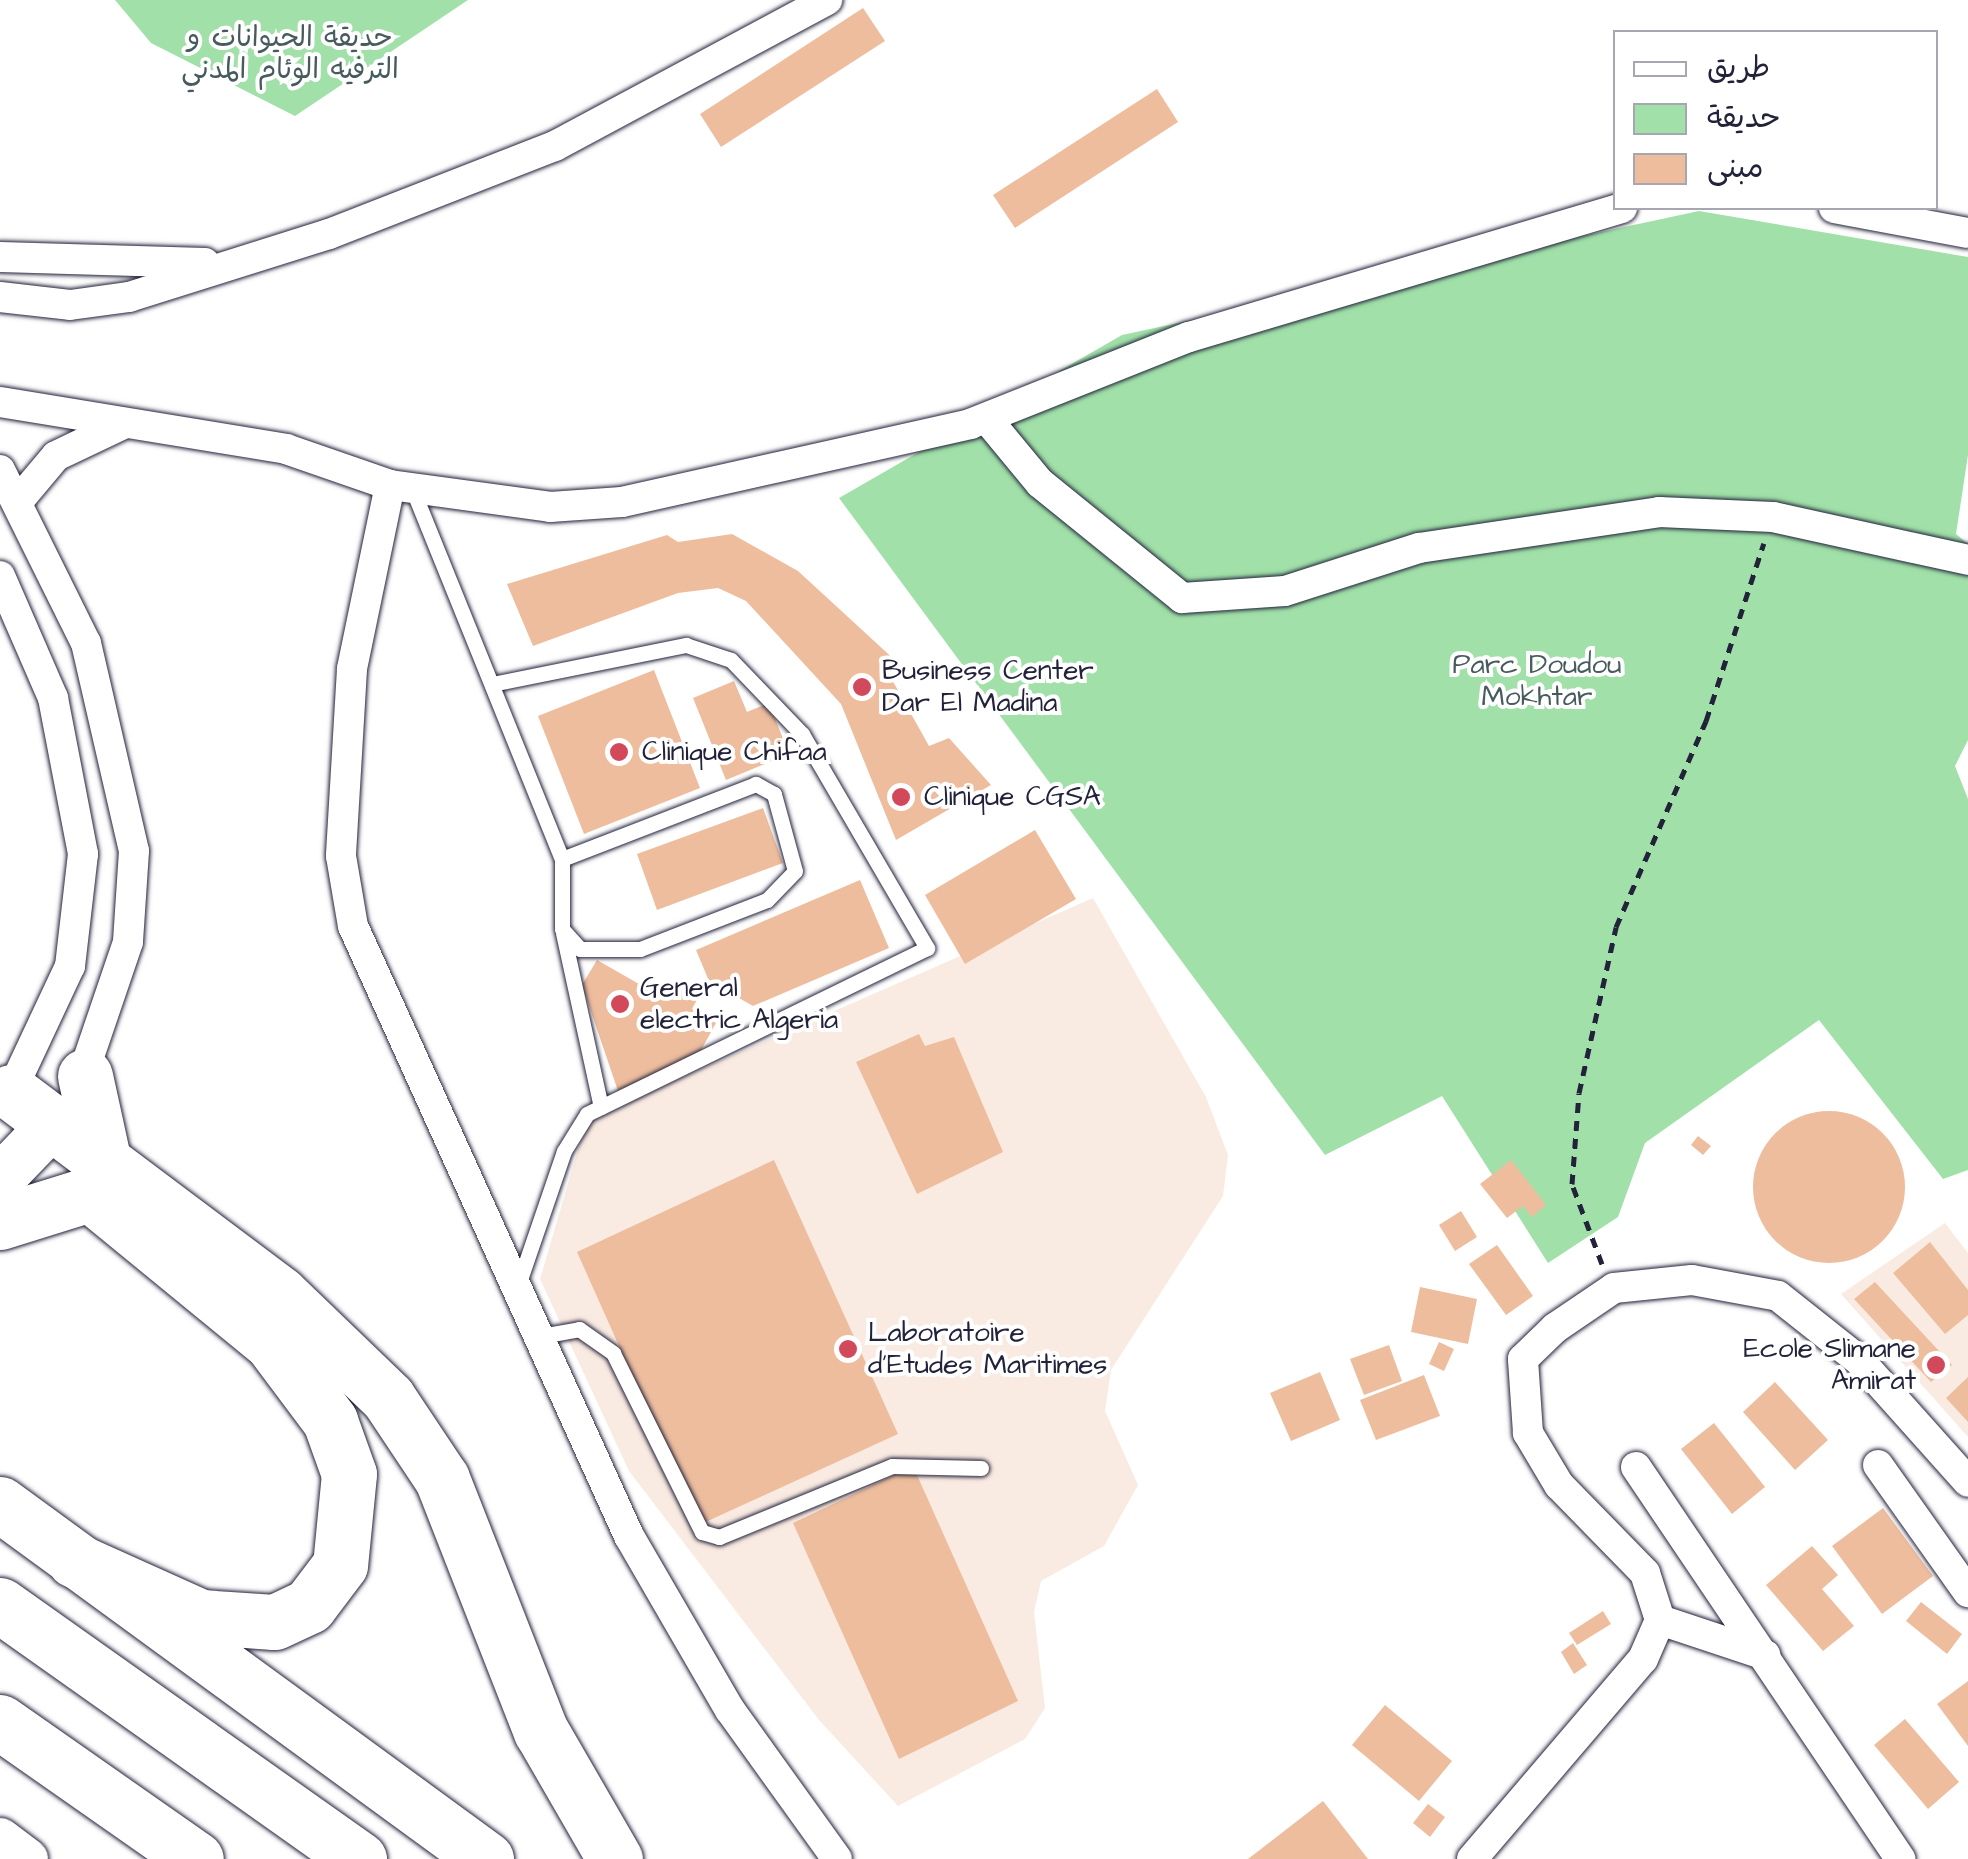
<!DOCTYPE html>
<html>
<head>
<meta charset="utf-8">
<style>
  body { margin:0 }
  #map { position:relative; width:1968px; height:1859px; overflow:hidden; background:#fff; font-family:"Architects Daughter","Playpen Sans Arabic",sans-serif }
  div>[style] { position:absolute }
  .built>* { inset:0; background:#faebe2 }
  .green>* { inset:0; background:#a1e1a9 }
  .building>* { inset:0; background:#edbd9d }
  .round { border-radius:50% }
  .path>* { height:5px; margin-top:-2.5px; transform-origin:0; background:repeating-linear-gradient(90deg,#22223b 0 10px,transparent 0 18px) }
  .roads { filter:drop-shadow(0 0 2px #22223b) drop-shadow(0 0 2px #22223b) }
  .lane>* { height:15px; margin:-7.5px; padding:0 7.5px; transform-origin:7.5px; border-radius:7.5px; background:#fff }
  .street>* { height:30px; margin:-15px; padding:0 15px; transform-origin:15px; border-radius:15px; background:#fff }
  .secondary>* { height:42px; margin:-21px; padding:0 21px; transform-origin:21px; border-radius:21px; background:#fff }
  .primary>* { height:48px; margin:-24px; padding:0 24px; transform-origin:24px; border-radius:24px; background:#fff }
  .highway>* { height:55px; margin:-27.5px; padding:0 27.5px; transform-origin:27.5px; border-radius:27.5px; background:#fff }
  .dots>* { width:28px; height:28px; translate:-50% -50%; box-sizing:border-box; border:5px solid #fff; border-radius:50% }
  span { translate:-50% -50%; white-space:nowrap; text-align:center; line-height:1.15; -webkit-text-stroke:8px #fff; paint-order:stroke }
  .park-label { font-size:28px; color:#485b5c }
  .poi-label { font-size:28px; color:#22223b }
  .left { translate:0 -50%; text-align:left }
  .right { translate:-100% -50%; text-align:right }
  .legend { position:absolute; left:1613px; top:30px; width:325px; height:180px; box-sizing:border-box; background:#fff; border:2px solid #a7a7b1; margin:0; padding:12px 18px; list-style:none; font-size:30px; color:#22223b }
  .legend li { display:flex; align-items:center; gap:20px; height:50px }
  .legend b { width:50px; border:2px solid #a7a7b1 }
</style>
</head>
<body>
<div id="map">
  <div class="built">
    <div style="clip-path:polygon(1093px 898px,1206px 1097px,1228px 1155px,1223px 1196px,1111px 1370px,1105px 1411px,1138px 1485px,1104px 1546px,1041px 1581px,1034px 1612px,1045px 1708px,1025px 1739px,898px 1806px,819px 1720px,629px 1471px,540px 1279px,587px 1119px)"></div>
    <div style="clip-path:polygon(1945px 1223px,1968px 1253px,1968px 1437px,1841px 1294px)"></div>
  </div>
  <div class="green">
    <div style="clip-path:polygon(115px 0,468px 0,295px 116px,151px 43px)"></div>
    <div style="clip-path:polygon(1699px 211px,1968px 257px,1968px 455px,1956px 534px,1968px 544px,1968px 740px,1955px 766px,1968px 799px,1968px 1170px,1943px 1179px,1819px 1020px,1645px 1143px,1618px 1217px,1548px 1263px,1442px 1096px,1325px 1155px,839px 498px,1122px 335px)"></div>
  </div>
  <div class="building">
    <div style="clip-path:polygon(863px 8px,885px 41px,721px 147px,700px 114px)"></div>
    <div style="clip-path:polygon(1157px 89px,1178px 122px,1015px 228px,993px 195px)"></div>
    <div style="clip-path:polygon(732px 534px,798px 571px,898px 663px,886px 669px,929px 746px,949px 738px,991px 785px,896px 840px,841px 704px,746px 601px,718px 588px,678px 593px,533px 646px,507px 584px,667px 535px,678px 542px)"></div>
    <div style="clip-path:polygon(654px 670px,700px 788px,584px 834px,538px 716px)"></div>
    <div style="clip-path:polygon(734px 681px,747px 712px,769px 703px,789px 754px,726px 780px,693px 698px)"></div>
    <div style="clip-path:polygon(763px 808px,783px 863px,657px 910px,637px 854px)"></div>
    <div style="clip-path:polygon(1035px 830px,1076px 899px,965px 964px,925px 895px)"></div>
    <div style="clip-path:polygon(860px 880px,889px 948px,753px 1006px,709px 981px,696px 950px)"></div>
    <div style="clip-path:polygon(597px 960px,667px 1000px,676px 985px,698px 998px,692px 1009px,716px 1023px,695px 1061px,618px 1091px,582px 985px)"></div>
    <div style="clip-path:polygon(919px 1034px,925px 1046px,954px 1037px,1003px 1152px,917px 1194px,856px 1062px)"></div>
    <div class="round" style="left:1753px;top:1111px;width:152px;height:152px"></div>
    <div style="clip-path:polygon(1698px 1136px,1711px 1146px,1703px 1155px,1691px 1145px)"></div>
    <div style="clip-path:polygon(774px 1160px,898px 1434px,699px 1525px,577px 1252px)"></div>
    <div style="clip-path:polygon(1511px 1160px,1546px 1205px,1532px 1217px,1523px 1206px,1507px 1218px,1480px 1184px)"></div>
    <div style="clip-path:polygon(1461px 1211px,1477px 1237px,1455px 1251px,1439px 1225px)"></div>
    <div style="clip-path:polygon(1930px 1242px,1968px 1290px,1968px 1315px,1945px 1334px,1893px 1273px)"></div>
    <div style="clip-path:polygon(1497px 1245px,1533px 1296px,1506px 1315px,1469px 1264px)"></div>
    <div style="clip-path:polygon(1875px 1282px,1952px 1365px,1931px 1382px,1854px 1299px)"></div>
    <div style="clip-path:polygon(1420px 1287px,1477px 1299px,1468px 1344px,1411px 1332px)"></div>
    <div style="clip-path:polygon(1439px 1342px,1454px 1349px,1444px 1371px,1429px 1364px)"></div>
    <div style="clip-path:polygon(1389px 1345px,1402px 1381px,1364px 1395px,1350px 1359px)"></div>
    <div style="clip-path:polygon(1320px 1372px,1340px 1420px,1291px 1441px,1270px 1393px)"></div>
    <div style="clip-path:polygon(1424px 1375px,1440px 1416px,1376px 1440px,1360px 1400px)"></div>
    <div style="clip-path:polygon(1968px 1377px,1968px 1422px,1946px 1398px)"></div>
    <div style="clip-path:polygon(1775px 1382px,1828px 1440px,1795px 1470px,1743px 1412px)"></div>
    <div style="clip-path:polygon(1714px 1423px,1765px 1487px,1732px 1514px,1681px 1449px)"></div>
    <div style="clip-path:polygon(913px 1466px,1018px 1701px,899px 1759px,793px 1523px)"></div>
    <div style="clip-path:polygon(1883px 1508px,1933px 1576px,1882px 1614px,1832px 1546px)"></div>
    <div style="clip-path:polygon(1812px 1546px,1838px 1575px,1822px 1589px,1854px 1626px,1823px 1651px,1766px 1585px)"></div>
    <div style="clip-path:polygon(1921px 1602px,1962px 1634px,1947px 1654px,1906px 1621px)"></div>
    <div style="clip-path:polygon(1603px 1611px,1611px 1624px,1577px 1645px,1569px 1633px)"></div>
    <div style="clip-path:polygon(1573px 1643px,1587px 1665px,1574px 1674px,1561px 1652px)"></div>
    <div style="clip-path:polygon(1968px 1681px,1968px 1746px,1937px 1704px)"></div>
    <div style="clip-path:polygon(1385px 1705px,1452px 1761px,1419px 1801px,1352px 1745px)"></div>
    <div style="clip-path:polygon(1905px 1719px,1959px 1782px,1928px 1809px,1874px 1745px)"></div>
    <div style="clip-path:polygon(1323px 1801px,1368px 1859px,1248px 1859px)"></div>
    <div style="clip-path:polygon(1428px 1804px,1445px 1817px,1430px 1837px,1413px 1823px)"></div>
  </div>
  <div class="path">
    <div style="left:1602px;top:1264px;width:85px;rotate:-110.6deg"></div>
    <div style="left:1572px;top:1184px;width:91px;rotate:-85.6deg"></div>
    <div style="left:1579px;top:1093px;width:170px;rotate:-77.4deg"></div>
    <div style="left:1616px;top:927px;width:225px;rotate:-66.4deg"></div>
    <div style="left:1706px;top:721px;width:187px;rotate:-72deg"></div>
  </div>
  <div class="roads">
    <div class="lane">
      <div style="left:412px;top:488px;width:400px;rotate:68deg"></div>
      <div style="left:562px;top:859px;width:70px;rotate:90deg"></div>
      <div style="left:562px;top:929px;width:27px;rotate:48deg"></div>
      <div style="left:580px;top:949px;width:60px"></div>
      <div style="left:640px;top:949px;width:136px;rotate:-21.1deg"></div>
      <div style="left:767px;top:900px;width:40px;rotate:-46deg"></div>
      <div style="left:795px;top:871px;width:80px;rotate:-105.3deg"></div>
      <div style="left:774px;top:794px;width:21px;rotate:-151deg"></div>
      <div style="left:756px;top:784px;width:208px;rotate:158.9deg"></div>
      <div style="left:492px;top:684px;width:198px;rotate:-11.4deg"></div>
      <div style="left:686px;top:645px;width:47px;rotate:18.4deg"></div>
      <div style="left:731px;top:660px;width:103px;rotate:46.2deg"></div>
      <div style="left:802px;top:734px;width:248px;rotate:59.7deg"></div>
      <div style="left:927px;top:948px;width:378px;rotate:154deg"></div>
      <div style="left:587px;top:1114px;width:44px;rotate:121.9deg"></div>
      <div style="left:564px;top:1151px;width:142px;rotate:108.9deg"></div>
      <div style="left:563px;top:933px;width:178px;rotate:77.7deg"></div>
      <div style="left:541px;top:1336px;width:39px;rotate:-10deg"></div>
      <div style="left:579px;top:1329px;width:42px;rotate:35.2deg"></div>
      <div style="left:613px;top:1353px;width:200px;rotate:63.6deg"></div>
      <div style="left:702px;top:1532px;width:18px;rotate:16deg"></div>
      <div style="left:719px;top:1537px;width:187px;rotate:-22.3deg"></div>
      <div style="left:892px;top:1466px;width:89px;rotate:1.3deg"></div>
    </div>
    <div class="street">
      <div style="left:1834px;top:208px;width:136px;rotate:10.6deg"></div>
      <div style="left:0;top:257px;width:205px;rotate:1.7deg"></div>
      <div style="left:0;top:297px;width:70px;rotate:6.5deg"></div>
      <div style="left:70px;top:305px;width:60px;rotate:-7.7deg"></div>
      <div style="left:129px;top:297px;width:210px;rotate:-17.5deg"></div>
      <div style="left:329px;top:234px;width:243px;rotate:-21.3deg"></div>
      <div style="left:555px;top:146px;width:309px;rotate:-28.2deg"></div>
      <div style="left:0;top:402px;width:290px;rotate:9.3deg"></div>
      <div style="left:286px;top:449px;width:110px;rotate:19.1deg"></div>
      <div style="left:390px;top:485px;width:162px;rotate:7.8deg"></div>
      <div style="left:550px;top:507px;width:72px;rotate:-4deg"></div>
      <div style="left:622px;top:502px;width:357px;rotate:-12.6deg"></div>
      <div style="left:970px;top:424px;width:236px;rotate:-21.7deg"></div>
      <div style="left:1189px;top:337px;width:452px;rotate:-16.6deg"></div>
      <div style="left:987px;top:419px;width:83px;rotate:50.4deg"></div>
      <div style="left:1040px;top:483px;width:183px;rotate:39deg"></div>
      <div style="left:1182px;top:598px;width:103px;rotate:-3.9deg"></div>
      <div style="left:1285px;top:591px;width:141px;rotate:-17.8deg"></div>
      <div style="left:1419px;top:548px;width:243px;rotate:-8.5deg"></div>
      <div style="left:1659px;top:512px;width:114px;rotate:2.5deg"></div>
      <div style="left:1773px;top:517px;width:200px;rotate:12.4deg"></div>
      <div style="left:0;top:470px;width:193px;rotate:63.6deg"></div>
      <div style="left:86px;top:643px;width:213px;rotate:77deg"></div>
      <div style="left:134px;top:851px;width:91px;rotate:93.8deg"></div>
      <div style="left:128px;top:942px;width:152px;rotate:108.8deg"></div>
      <div style="left:390px;top:485px;width:188px;rotate:101.7deg"></div>
      <div style="left:352px;top:669px;width:187px;rotate:93.4deg"></div>
      <div style="left:341px;top:856px;width:71px;rotate:80.3deg"></div>
      <div style="left:353px;top:926px;width:670px;rotate:65.66deg"></div>
      <div style="left:629px;top:1536px;width:201px;rotate:59.9deg"></div>
      <div style="left:730px;top:1710px;width:183px;rotate:54.3deg"></div>
      <div style="left:19px;top:500px;width:57px;rotate:-49.9deg"></div>
      <div style="left:56px;top:456px;width:74px;rotate:-25.5deg"></div>
      <div style="left:0;top:576px;width:133px;rotate:66.5deg"></div>
      <div style="left:53px;top:698px;width:159px;rotate:79.1deg"></div>
      <div style="left:83px;top:854px;width:113px;rotate:96.6deg"></div>
      <div style="left:70px;top:966px;width:139px;rotate:115.1deg"></div>
      <div style="left:1878px;top:1465px;width:156px;rotate:54.7deg"></div>
      <div style="left:1636px;top:1467px;width:473px;rotate:56deg"></div>
      <div style="left:1660px;top:1620px;width:111px;rotate:18.4deg"></div>
      <div style="left:1472px;top:1859px;width:263px;rotate:-49.5deg"></div>
      <div style="left:1643px;top:1659px;width:43px;rotate:-66.4deg"></div>
      <div style="left:1660px;top:1620px;width:49px;rotate:-107.7deg"></div>
      <div style="left:1645px;top:1573px;width:123px;rotate:-134.3deg"></div>
      <div style="left:1559px;top:1485px;width:61px;rotate:-120.8deg"></div>
      <div style="left:1528px;top:1433px;width:74px;rotate:-93.9deg"></div>
      <div style="left:1523px;top:1359px;width:45px;rotate:-44.1deg"></div>
      <div style="left:1555px;top:1328px;width:71px;rotate:-34.1deg"></div>
      <div style="left:1614px;top:1288px;width:78px;rotate:-5.9deg"></div>
      <div style="left:1692px;top:1280px;width:87px;rotate:10.5deg"></div>
      <div style="left:1778px;top:1296px;width:105px;rotate:38.4deg"></div>
      <div style="left:1860px;top:1361px;width:162px;rotate:48.2deg"></div>
    </div>
    <div class="secondary">
      <div style="left:0;top:1839px;width:34px;rotate:37deg"></div>
    </div>
    <div class="primary">
      <div style="left:0;top:1179px;width:76px;rotate:-46.1deg"></div>
    </div>
    <div class="highway">
      <div style="left:85px;top:1076px;width:94px;rotate:77.7deg"></div>
      <div style="left:11px;top:1092px;width:336px;rotate:36.9deg"></div>
      <div style="left:280px;top:1294px;width:150px;rotate:43.9deg"></div>
      <div style="left:388px;top:1398px;width:97px;rotate:56.3deg"></div>
      <div style="left:442px;top:1479px;width:271px;rotate:68.6deg"></div>
      <div style="left:541px;top:1731px;width:148px;rotate:60deg"></div>
      <div style="left:0;top:1222px;width:94px;rotate:-17.3deg"></div>
      <div style="left:90px;top:1194px;width:234px;rotate:39.3deg"></div>
      <div style="left:271px;top:1342px;width:99px;rotate:53.2deg"></div>
      <div style="left:330px;top:1421px;width:56px;rotate:70.3deg"></div>
      <div style="left:349px;top:1474px;width:91px;rotate:95.6deg"></div>
      <div style="left:340px;top:1565px;width:51px;rotate:127.1deg"></div>
      <div style="left:309px;top:1606px;width:38px;rotate:155deg"></div>
      <div style="left:274px;top:1622px;width:73px;rotate:-176.1deg"></div>
      <div style="left:201px;top:1617px;width:139px;rotate:-155.8deg"></div>
      <div style="left:0;top:1504px;width:602px;rotate:36.15deg"></div>
      <div style="left:0;top:1605px;width:440px;rotate:35.3deg"></div>
      <div style="left:0;top:1722px;width:239px;rotate:35deg"></div>
    </div>
  </div>
  <div class="dots">
    <div style="left:862px;top:687px;background:#d1495b"></div>
    <div style="left:619px;top:752px;background:#d1495b"></div>
    <div style="left:901px;top:797px;background:#d1495b"></div>
    <div style="left:620px;top:1004px;background:#d1495b"></div>
    <div style="left:848px;top:1349px;background:#d1495b"></div>
    <div style="left:1936px;top:1365px;background:#d1495b"></div>
  </div>
  <div class="park-label">
    <span style="left:290px;top:54px">حديقة الحيوانات و<br>الترفيه الوئام المدني</span>
    <span style="left:1537px;top:681px">Parc Doudou<br>Mokhtar</span>
  </div>
  <div class="poi-label">
    <span class="left" style="left:882px;top:687px">Business Center<br>Dar El Madina</span>
    <span class="left" style="left:642px;top:752px">Clinique Chifaa</span>
    <span class="left" style="left:924px;top:797px">Clinique CGSA</span>
    <span class="left" style="left:640px;top:1004px">General<br>electric Algeria</span>
    <span class="left" style="left:868px;top:1349px">Laboratoire<br>d'Etudes Maritimes</span>
    <span class="right" style="left:1916px;top:1365px">Ecole Slimane<br>Amirat</span>
  </div>
  <ul class="legend">
  <li><b style="height:12px;background:#fff"></b>طريق</li>
  <li><b style="height:28px;background:#a1e1a9"></b>حديقة</li>
  <li><b style="height:28px;background:#edbd9d"></b>مبنى</li>
  </ul>
</div>
</body>
</html>
